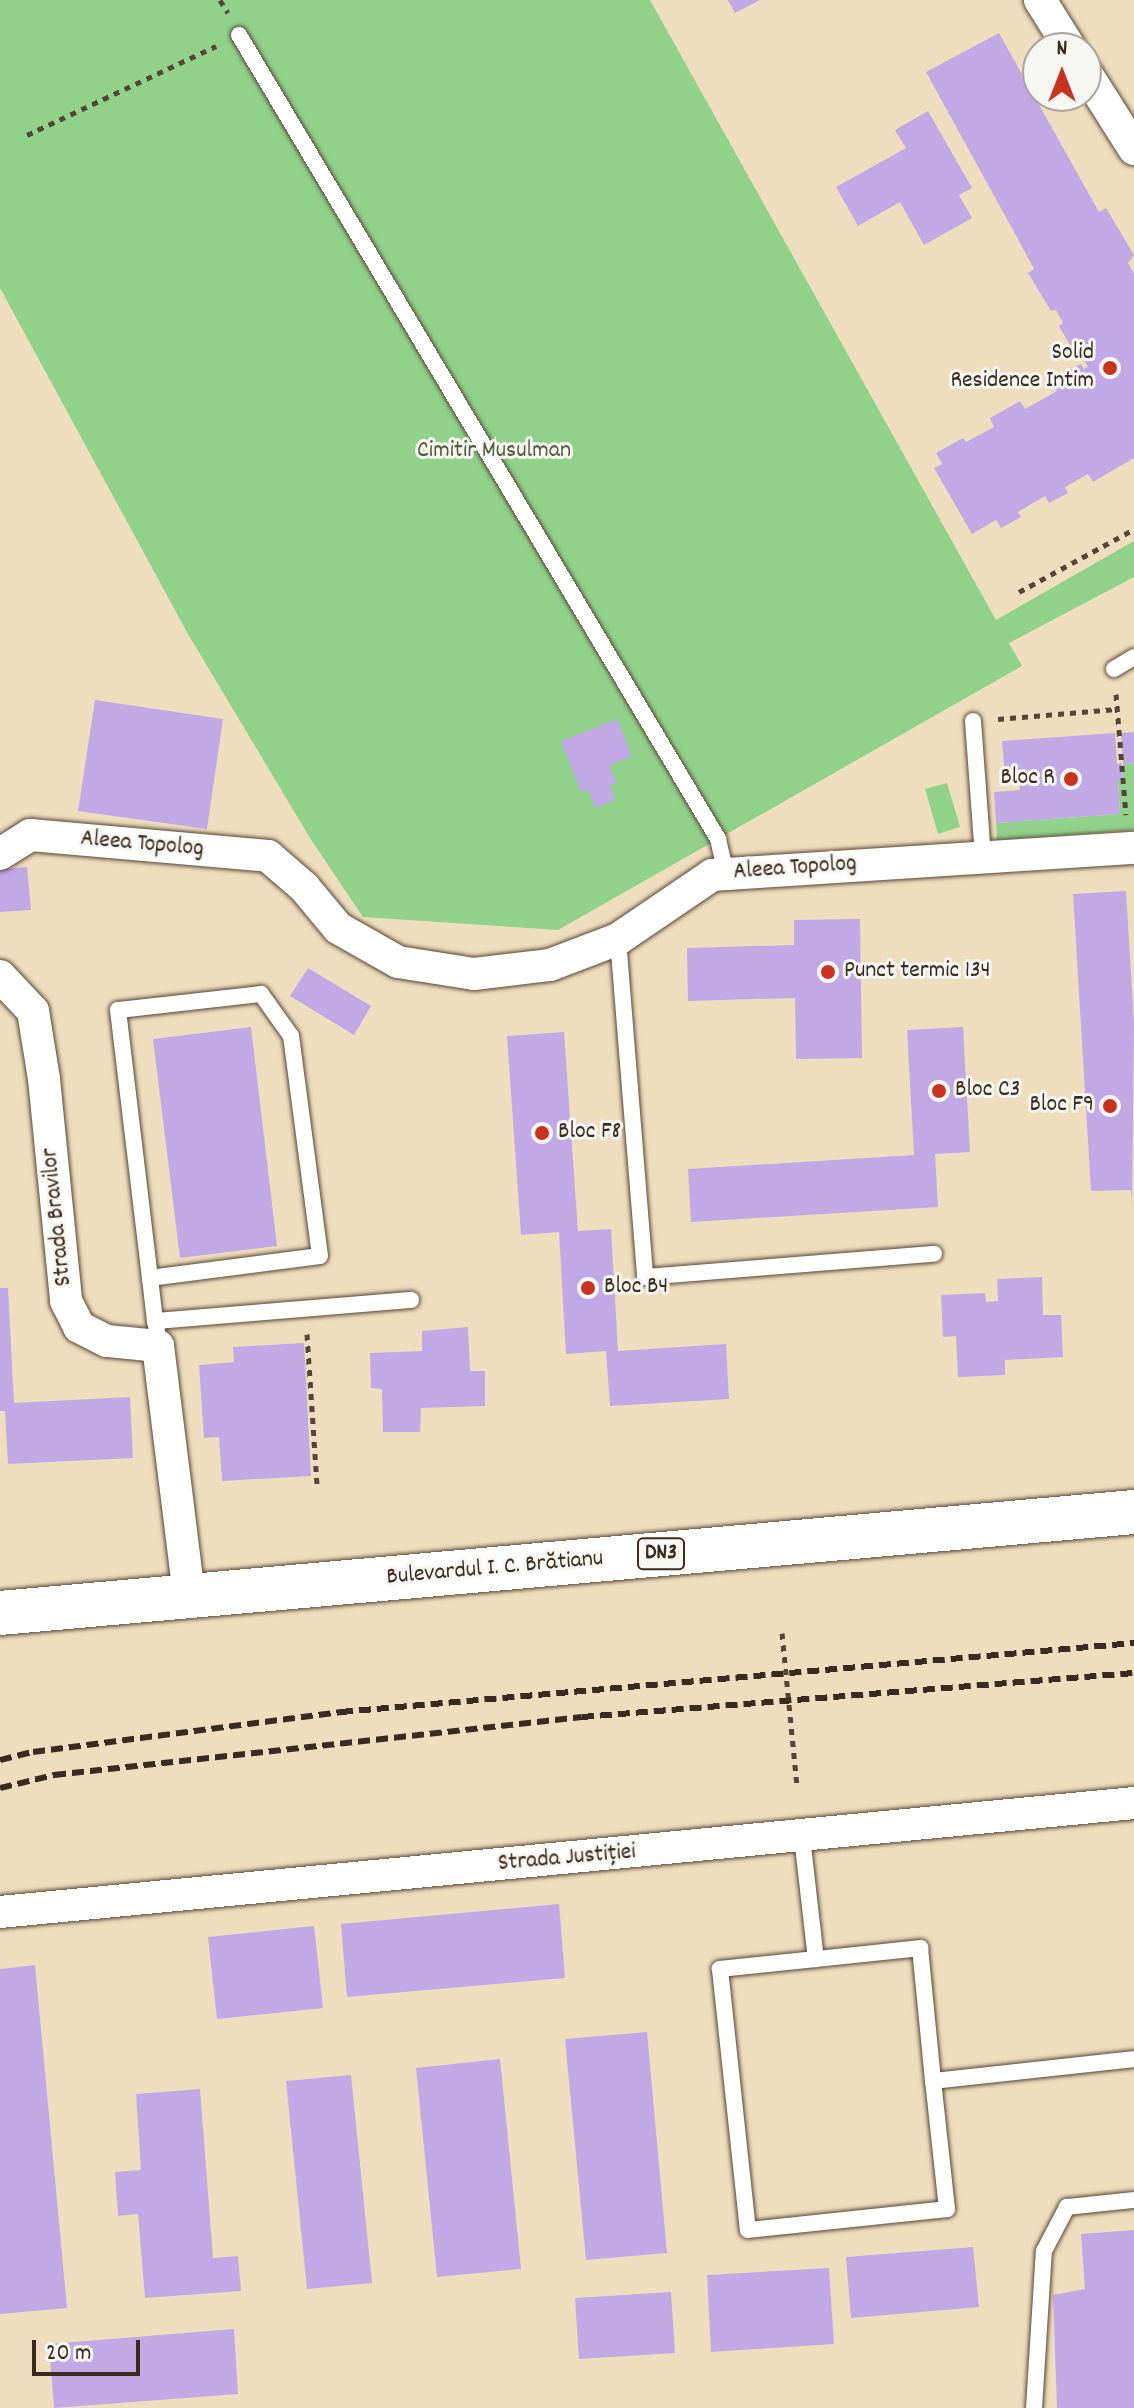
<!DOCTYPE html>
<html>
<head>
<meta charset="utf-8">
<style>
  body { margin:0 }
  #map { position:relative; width:1134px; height:2408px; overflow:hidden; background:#efdebd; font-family:Dekko,sans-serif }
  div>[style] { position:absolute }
  .green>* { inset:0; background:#90d28a }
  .building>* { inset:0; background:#c1a9e5 }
  .path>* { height:5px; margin-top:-2.5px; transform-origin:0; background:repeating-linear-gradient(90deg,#564536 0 6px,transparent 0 12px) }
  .roads { filter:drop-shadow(0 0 2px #564536) drop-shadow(0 0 2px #564536) }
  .lane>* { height:16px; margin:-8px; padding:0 8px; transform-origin:8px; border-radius:8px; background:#fff }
  .street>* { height:32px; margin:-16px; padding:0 16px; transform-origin:16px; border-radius:16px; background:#fff }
  .primary>* { height:44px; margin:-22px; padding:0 22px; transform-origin:22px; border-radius:22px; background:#fff }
  .rail>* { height:6px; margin-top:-3px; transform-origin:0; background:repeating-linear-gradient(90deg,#3b2a1e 0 12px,transparent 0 18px) }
  .dots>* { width:22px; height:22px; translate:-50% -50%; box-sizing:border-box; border:4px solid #f6f6f2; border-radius:50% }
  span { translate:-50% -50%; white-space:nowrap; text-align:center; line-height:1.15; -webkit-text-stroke:6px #f6f6f2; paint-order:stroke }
  .shield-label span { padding:2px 6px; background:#f6f6f2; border:2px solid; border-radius:6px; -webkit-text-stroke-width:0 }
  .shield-label { font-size:22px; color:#3b2a1e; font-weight:700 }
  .poi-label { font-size:24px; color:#3b2a1e }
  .right { translate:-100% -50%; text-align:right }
  .left { translate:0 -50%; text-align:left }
  .park-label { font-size:24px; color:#545c3e }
  .street-label { font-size:24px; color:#3b2a1e }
  .north { position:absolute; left:1022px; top:32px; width:80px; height:80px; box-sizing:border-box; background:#f6f6f2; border:2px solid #aba49d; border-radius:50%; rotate:0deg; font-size:22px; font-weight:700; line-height:32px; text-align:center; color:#3b2a1e }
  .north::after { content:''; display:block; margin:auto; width:28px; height:36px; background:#c8321e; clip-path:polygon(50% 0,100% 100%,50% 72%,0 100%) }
  .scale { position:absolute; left:32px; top:2340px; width:108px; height:36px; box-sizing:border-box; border:4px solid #3b2a1e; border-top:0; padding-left:10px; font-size:24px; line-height:28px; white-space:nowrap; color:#3b2a1e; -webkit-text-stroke:6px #f6f6f2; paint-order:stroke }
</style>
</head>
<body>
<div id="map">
  <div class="green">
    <div style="clip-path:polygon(0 0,650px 0,996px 620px,1134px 541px,1134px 577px,1009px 643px,1022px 666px,558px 930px,363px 917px,310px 838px,188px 634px,0 288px)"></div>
    <div style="clip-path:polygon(1134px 763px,1134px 830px,997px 840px,996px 823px,1120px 814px,1118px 780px,1123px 780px,1123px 764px)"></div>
    <div style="clip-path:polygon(947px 783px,960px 827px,938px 834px,925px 789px)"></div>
  </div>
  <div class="building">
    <div style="clip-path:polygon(728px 0,760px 0,735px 13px)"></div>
    <div style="clip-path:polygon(999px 33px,1099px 212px,1106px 208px,1134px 255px,1128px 263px,1134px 274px,1134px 458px,1093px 482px,1088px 474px,1065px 487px,1068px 493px,1049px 503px,1045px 496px,1018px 512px,1021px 517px,1001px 528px,996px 520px,972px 534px,934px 468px,942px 464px,936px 453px,963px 438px,966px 442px,994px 427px,990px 418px,1020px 401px,1025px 409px,1057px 391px,1051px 381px,1081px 364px,1084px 369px,1088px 367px,1079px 351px,1075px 354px,1059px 326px,1063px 323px,1056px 310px,1051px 311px,1028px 273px,1034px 269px,1019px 241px,926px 72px)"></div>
    <div style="clip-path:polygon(928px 111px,972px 188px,959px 195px,972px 218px,924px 245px,900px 202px,858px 226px,836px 187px,906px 148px,895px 130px)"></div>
    <div style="clip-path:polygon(95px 700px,223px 719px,207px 829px,78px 811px)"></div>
    <div style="clip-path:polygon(617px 719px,632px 757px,609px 765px,616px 783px,610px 785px,615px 800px,595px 808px,588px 789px,581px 792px,561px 741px)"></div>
    <div style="clip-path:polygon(1134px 732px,1134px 763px,1123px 764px,1121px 733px)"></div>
    <div style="clip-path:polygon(1115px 733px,1117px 764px,1122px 763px,1123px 780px,1118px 780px,1120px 814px,996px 823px,994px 792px,1020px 790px,1019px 778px,1005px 779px,1002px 741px)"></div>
    <div style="clip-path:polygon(27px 867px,31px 910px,0 912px,0 869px)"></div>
    <div style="clip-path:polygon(1126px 891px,1134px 1023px,1132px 1205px,1131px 1190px,1091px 1191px,1073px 894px)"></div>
    <div style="clip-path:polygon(860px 919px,862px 1058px,796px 1059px,795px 998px,688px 1001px,687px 948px,794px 945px,794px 920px)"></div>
    <div style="clip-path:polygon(308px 968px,371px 1006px,354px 1035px,290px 996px)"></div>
    <div style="clip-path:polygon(251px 1027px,277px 1246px,180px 1258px,153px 1039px)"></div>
    <div style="clip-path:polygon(963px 1027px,970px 1152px,935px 1154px,938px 1207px,691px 1222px,688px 1169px,914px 1155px,907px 1030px)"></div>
    <div style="clip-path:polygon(564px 1032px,578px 1231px,611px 1229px,618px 1351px,726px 1344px,729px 1399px,610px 1406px,606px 1351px,566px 1354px,559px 1232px,521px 1235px,507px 1036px)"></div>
    <div style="clip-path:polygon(1042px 1277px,1043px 1315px,1061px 1315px,1063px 1357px,1005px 1360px,1005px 1375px,958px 1377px,956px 1336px,943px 1337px,941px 1295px,985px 1293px,986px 1302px,998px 1301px,997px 1279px)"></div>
    <div style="clip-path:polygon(0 1288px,8px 1288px,14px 1403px,130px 1397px,133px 1458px,8px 1464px,5px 1411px,0 1411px)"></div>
    <div style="clip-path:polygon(468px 1327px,470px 1371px,485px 1371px,485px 1406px,421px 1408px,420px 1432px,383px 1432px,382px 1389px,371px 1388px,370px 1353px,422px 1351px,422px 1331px)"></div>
    <div style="clip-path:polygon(304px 1343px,311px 1476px,222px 1481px,219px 1437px,204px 1438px,199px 1365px,234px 1362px,233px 1347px)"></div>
    <div style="clip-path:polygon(559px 1904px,565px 1978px,347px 1997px,341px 1924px)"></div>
    <div style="clip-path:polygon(314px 1926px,323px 2008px,217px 2019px,208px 1937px)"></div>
    <div style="clip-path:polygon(35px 1965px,67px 2308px,0 2314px,0 1969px)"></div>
    <div style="clip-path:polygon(647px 2032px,667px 2253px,586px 2260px,565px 2039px)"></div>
    <div style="clip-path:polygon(500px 2059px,521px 2269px,437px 2277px,416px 2068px)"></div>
    <div style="clip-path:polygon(351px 2075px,372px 2283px,307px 2289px,286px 2081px)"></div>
    <div style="clip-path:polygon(200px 2089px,213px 2258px,238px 2256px,241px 2291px,145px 2298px,138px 2214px,118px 2216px,115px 2172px,141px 2170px,136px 2094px)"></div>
    <div style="clip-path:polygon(1134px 2230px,1134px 2408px,1057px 2408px,1053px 2295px,1085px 2289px,1081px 2234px)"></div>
    <div style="clip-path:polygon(973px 2247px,979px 2307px,851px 2318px,846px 2257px)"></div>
    <div style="clip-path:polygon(829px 2268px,834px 2344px,711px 2352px,707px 2275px)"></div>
    <div style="clip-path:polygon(671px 2292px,675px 2353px,579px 2359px,575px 2298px)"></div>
    <div style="clip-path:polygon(234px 2329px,238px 2394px,54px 2408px,49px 2344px)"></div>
  </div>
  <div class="path">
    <div style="left:220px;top:0;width:15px;rotate:58deg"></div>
    <div style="left:27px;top:135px;width:209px;rotate:-25.2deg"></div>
    <div style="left:1019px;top:592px;width:131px;rotate:-28.7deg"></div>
    <div style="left:1116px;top:694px;width:121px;rotate:85.3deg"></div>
    <div style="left:998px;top:719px;width:119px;rotate:-4.8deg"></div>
    <div style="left:307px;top:1334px;width:152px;rotate:86.2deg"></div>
    <div style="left:782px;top:1633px;width:154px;rotate:84.4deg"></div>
  </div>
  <div class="roads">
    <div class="lane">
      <div style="left:239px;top:35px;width:936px;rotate:59.21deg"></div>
      <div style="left:718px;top:839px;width:36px;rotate:77deg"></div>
      <div style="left:1114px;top:669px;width:23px;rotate:-31deg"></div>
      <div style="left:973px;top:721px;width:136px;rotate:85.8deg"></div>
      <div style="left:618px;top:939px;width:339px;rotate:85.4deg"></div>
      <div style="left:645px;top:1277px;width:290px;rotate:-4.6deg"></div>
      <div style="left:150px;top:1278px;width:171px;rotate:-7.4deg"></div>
      <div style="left:320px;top:1256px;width:222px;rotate:-97.5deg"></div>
      <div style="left:291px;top:1036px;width:52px;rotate:-125.5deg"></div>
      <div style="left:261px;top:994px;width:144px;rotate:173.6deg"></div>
      <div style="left:118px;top:1010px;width:270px;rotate:83.2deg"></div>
      <div style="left:150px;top:1278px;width:43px;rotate:83.4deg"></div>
      <div style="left:157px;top:1331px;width:10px;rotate:-101deg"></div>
      <div style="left:155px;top:1321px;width:257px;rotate:-4.7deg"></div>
      <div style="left:802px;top:1837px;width:123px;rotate:83.5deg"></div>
      <div style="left:816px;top:1959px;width:97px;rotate:174.1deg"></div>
      <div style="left:720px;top:1969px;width:262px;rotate:83.9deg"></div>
      <div style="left:748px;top:2230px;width:200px;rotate:-6deg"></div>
      <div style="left:947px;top:2209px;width:129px;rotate:-96.2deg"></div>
      <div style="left:933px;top:2081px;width:202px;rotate:-6.2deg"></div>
      <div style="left:816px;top:1959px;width:105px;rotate:-6deg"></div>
      <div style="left:920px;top:1948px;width:134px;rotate:84.4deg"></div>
      <div style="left:1034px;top:2408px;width:157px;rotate:-86.4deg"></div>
      <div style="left:1044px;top:2251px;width:50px;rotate:-62.4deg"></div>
      <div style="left:1067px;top:2207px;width:67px;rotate:-6deg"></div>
    </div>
    <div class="street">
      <div style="left:1040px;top:0;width:57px;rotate:58deg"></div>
      <div style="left:1086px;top:73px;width:90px;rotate:57.7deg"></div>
      <div style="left:0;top:854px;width:36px;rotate:-32deg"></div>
      <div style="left:30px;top:835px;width:239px;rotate:5deg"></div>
      <div style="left:268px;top:856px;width:48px;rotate:40.7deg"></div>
      <div style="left:304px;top:887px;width:53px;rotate:50.3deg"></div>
      <div style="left:338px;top:928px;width:69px;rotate:29.5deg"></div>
      <div style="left:398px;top:962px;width:77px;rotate:9deg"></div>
      <div style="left:474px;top:974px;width:77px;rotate:-6.8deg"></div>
      <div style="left:550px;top:965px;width:73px;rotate:-20.9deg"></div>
      <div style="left:618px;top:939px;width:114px;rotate:-34.2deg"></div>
      <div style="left:712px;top:875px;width:423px;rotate:-3.7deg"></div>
      <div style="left:0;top:976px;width:48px;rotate:46.7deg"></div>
      <div style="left:33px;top:1011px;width:69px;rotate:80.8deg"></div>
      <div style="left:44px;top:1079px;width:223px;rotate:84.3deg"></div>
      <div style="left:66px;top:1301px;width:29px;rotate:63deg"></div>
      <div style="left:79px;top:1327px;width:31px;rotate:27deg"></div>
      <div style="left:107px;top:1341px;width:51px;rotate:5.6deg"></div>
      <div style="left:158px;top:1346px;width:252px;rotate:82.9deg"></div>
      <div style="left:0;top:1912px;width:1139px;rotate:-5.49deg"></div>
    </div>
    <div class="primary">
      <div style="left:0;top:1613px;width:1138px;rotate:-5.09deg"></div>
    </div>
  </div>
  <div class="rail">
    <div style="left:0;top:1760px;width:34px;rotate:-14deg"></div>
    <div style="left:33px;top:1752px;width:311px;rotate:-7.4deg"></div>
    <div style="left:341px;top:1712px;width:796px;rotate:-4.97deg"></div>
    <div style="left:0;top:1788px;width:56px;rotate:-13.5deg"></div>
    <div style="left:54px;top:1775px;width:531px;rotate:-6.27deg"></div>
    <div style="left:582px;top:1717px;width:554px;rotate:-4.56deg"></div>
  </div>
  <div class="dots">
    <div style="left:1110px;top:368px;background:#c8321e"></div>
    <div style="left:1071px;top:779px;background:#c8321e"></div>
    <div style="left:828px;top:972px;background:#c8321e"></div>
    <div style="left:939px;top:1091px;background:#c8321e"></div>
    <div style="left:1110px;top:1106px;background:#c8321e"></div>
    <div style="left:542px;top:1133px;background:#c8321e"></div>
    <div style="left:588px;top:1288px;background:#c8321e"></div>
  </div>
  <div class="shield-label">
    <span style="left:661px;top:1554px">DN3</span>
  </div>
  <div class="poi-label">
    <span class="right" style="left:1094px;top:368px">Solid<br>Residence Intim</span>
    <span class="right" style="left:1055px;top:779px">Bloc R</span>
    <span class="left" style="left:844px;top:972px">Punct termic 134</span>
    <span class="left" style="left:955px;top:1091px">Bloc C3</span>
    <span class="right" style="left:1094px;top:1106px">Bloc F9</span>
    <span class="left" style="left:558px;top:1133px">Bloc F8</span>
    <span class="left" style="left:604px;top:1288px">Bloc B4</span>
  </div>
  <div class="park-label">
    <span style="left:494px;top:452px">Cimitir Musulman</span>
  </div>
  <div class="street-label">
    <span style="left:142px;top:845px;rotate:5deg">Aleea Topolog</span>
    <span style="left:795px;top:869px;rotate:-4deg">Aleea Topolog</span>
    <span style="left:58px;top:1217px;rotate:-96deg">Strada Bravilor</span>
    <span style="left:495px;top:1569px;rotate:-5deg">Bulevardul I. C. Brătianu</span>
    <span style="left:567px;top:1859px;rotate:-5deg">Strada Justiției</span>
  </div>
  <div class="north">N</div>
  <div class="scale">20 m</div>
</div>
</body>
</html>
